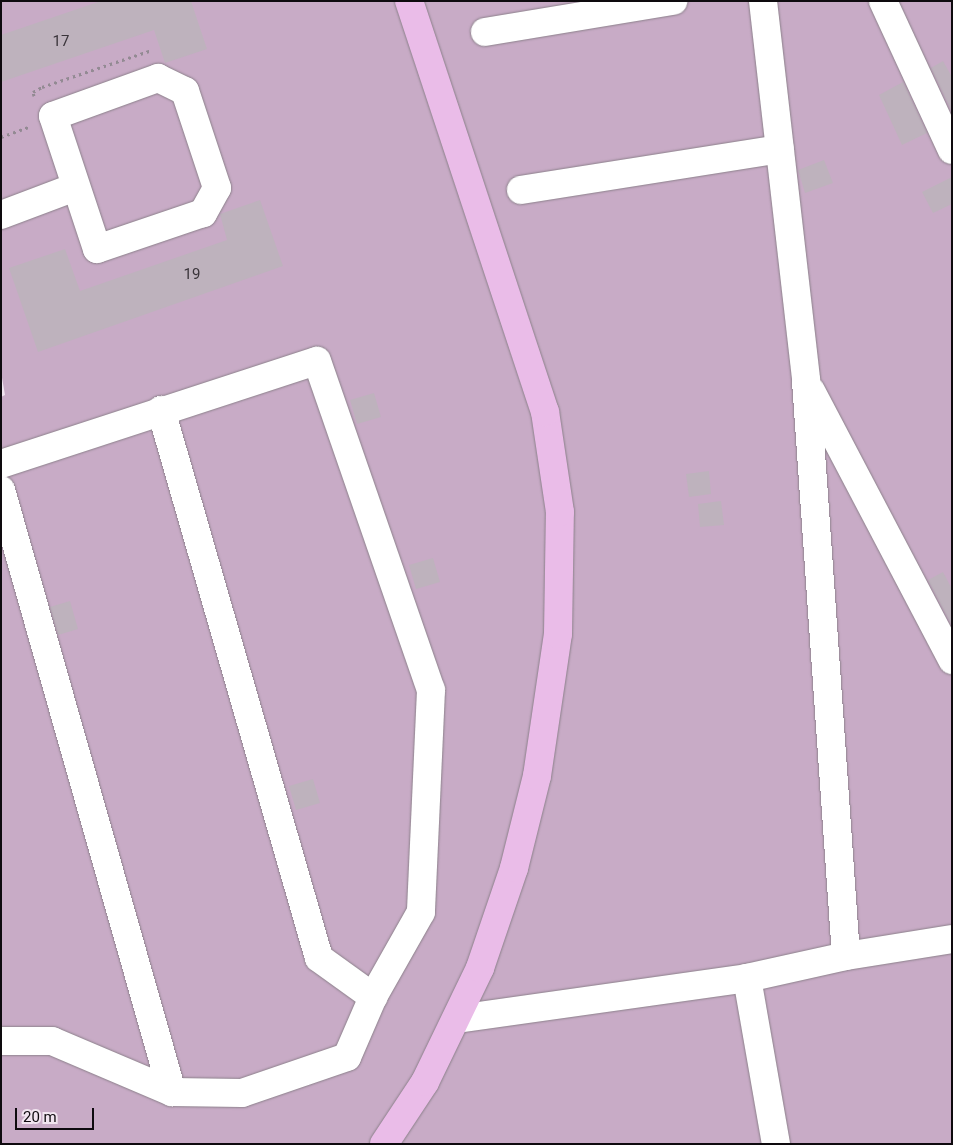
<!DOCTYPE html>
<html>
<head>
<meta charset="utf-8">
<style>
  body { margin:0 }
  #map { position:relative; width:953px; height:1145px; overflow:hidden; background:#f1e5f0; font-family:Roboto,sans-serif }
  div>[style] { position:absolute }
  .green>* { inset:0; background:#c8abc6 }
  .building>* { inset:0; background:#beb2bd }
  .path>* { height:3px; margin-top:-1.5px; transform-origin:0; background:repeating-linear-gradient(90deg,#938a93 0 2.5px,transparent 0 6.5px) }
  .roads { filter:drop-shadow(0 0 1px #8c818b) drop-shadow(0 0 1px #8c818b) }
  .minor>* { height:28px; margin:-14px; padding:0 14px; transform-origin:14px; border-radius:14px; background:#fff }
  .major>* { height:28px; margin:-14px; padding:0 14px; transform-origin:14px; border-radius:14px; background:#eabce8 }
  span { translate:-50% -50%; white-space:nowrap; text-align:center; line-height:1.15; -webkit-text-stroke:4px #f1e5f0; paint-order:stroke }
  .number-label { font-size:15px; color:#3a343a }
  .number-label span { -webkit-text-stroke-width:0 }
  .frame { position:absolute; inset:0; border:2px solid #0e0a0e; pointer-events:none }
  .scale { position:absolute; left:15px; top:1108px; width:79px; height:22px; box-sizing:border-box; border:2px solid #0e0a0e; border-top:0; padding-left:6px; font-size:15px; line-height:18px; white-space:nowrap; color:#0e0a0e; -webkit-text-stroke:4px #f1e5f0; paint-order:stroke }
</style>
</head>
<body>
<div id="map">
  <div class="green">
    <div style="clip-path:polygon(1px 1px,952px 1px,952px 1144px,1px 1144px,1px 397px,5px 395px,1px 372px)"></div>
  </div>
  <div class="building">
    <div style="clip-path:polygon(101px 1px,191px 1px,207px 49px,165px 63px,154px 30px,1px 82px,1px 35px)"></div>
    <div style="clip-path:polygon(943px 61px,952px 77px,952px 112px,931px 68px)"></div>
    <div style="clip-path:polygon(903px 82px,927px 133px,902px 145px,879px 95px)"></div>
    <div style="clip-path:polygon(824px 160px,833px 183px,805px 193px,798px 170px)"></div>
    <div style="clip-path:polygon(952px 177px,952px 204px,933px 213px,922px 192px)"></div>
    <div style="clip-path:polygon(260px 200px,283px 266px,38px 352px,9px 268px,65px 249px,80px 291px,227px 240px,220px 214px)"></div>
    <div style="clip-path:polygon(374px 393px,381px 417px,357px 424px,350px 400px)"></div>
    <div style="clip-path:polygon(709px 471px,711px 494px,689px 497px,686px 474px)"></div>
    <div style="clip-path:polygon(721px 501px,724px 525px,700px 527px,698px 504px)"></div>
    <div style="clip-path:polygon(433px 558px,440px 582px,416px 589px,409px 565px)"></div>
    <div style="clip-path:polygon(943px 572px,952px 589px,952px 626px,928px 580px)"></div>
    <div style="clip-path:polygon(70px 601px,78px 629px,58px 635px,50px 607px)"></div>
    <div style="clip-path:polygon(313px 779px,320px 803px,296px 810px,289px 786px)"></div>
  </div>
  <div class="path">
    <div style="left:34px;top:96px;width:4px;rotate:-104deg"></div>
    <div style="left:33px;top:92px;width:10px;rotate:-29deg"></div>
    <div style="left:42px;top:87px;width:116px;rotate:-18.6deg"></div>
    <div style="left:1px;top:137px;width:30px;rotate:-20deg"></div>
  </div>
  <div class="roads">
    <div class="minor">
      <div style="left:763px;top:1px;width:382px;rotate:83.5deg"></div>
      <div style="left:806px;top:381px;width:576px;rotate:86.02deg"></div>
      <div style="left:883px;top:1px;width:164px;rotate:65.2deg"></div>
      <div style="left:485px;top:32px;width:191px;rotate:-9.4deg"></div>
      <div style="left:158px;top:78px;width:30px;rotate:26deg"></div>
      <div style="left:185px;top:91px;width:102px;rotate:71.7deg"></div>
      <div style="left:217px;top:188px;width:29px;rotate:119deg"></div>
      <div style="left:203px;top:213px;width:112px;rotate:161.2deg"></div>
      <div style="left:97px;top:249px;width:140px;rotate:-108.3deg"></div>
      <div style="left:53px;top:116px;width:112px;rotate:-19.9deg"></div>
      <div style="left:521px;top:190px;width:262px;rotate:-9deg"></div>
      <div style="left:1px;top:215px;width:79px;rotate:-20.7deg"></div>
      <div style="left:811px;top:391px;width:304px;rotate:62.3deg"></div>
      <div style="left:161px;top:410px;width:570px;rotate:73.92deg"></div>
      <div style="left:319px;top:958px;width:67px;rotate:35.8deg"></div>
      <div style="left:1px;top:464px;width:332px;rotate:-18.1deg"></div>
      <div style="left:317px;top:361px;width:348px;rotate:70.9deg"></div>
      <div style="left:431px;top:690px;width:222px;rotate:92.6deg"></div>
      <div style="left:421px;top:912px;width:98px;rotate:119.5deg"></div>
      <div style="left:373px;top:997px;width:65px;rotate:113.4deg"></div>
      <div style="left:347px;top:1057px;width:111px;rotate:161.1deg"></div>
      <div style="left:242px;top:1093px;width:70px;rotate:-179.2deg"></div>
      <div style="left:172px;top:1092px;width:130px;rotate:-157deg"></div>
      <div style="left:52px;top:1041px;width:51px;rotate:180deg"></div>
      <div style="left:1px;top:490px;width:626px;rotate:74.14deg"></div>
      <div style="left:747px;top:978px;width:169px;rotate:80.1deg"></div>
      <div style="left:457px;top:1019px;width:293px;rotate:-8deg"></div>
      <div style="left:747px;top:978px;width:101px;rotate:-12.5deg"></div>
      <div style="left:846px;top:956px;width:107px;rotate:-9.1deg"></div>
    </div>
    <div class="major">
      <div style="left:384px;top:1144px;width:74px;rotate:-56.5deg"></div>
      <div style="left:425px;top:1082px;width:127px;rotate:-64.2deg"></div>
      <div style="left:480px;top:968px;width:106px;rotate:-71.2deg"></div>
      <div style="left:514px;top:868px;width:95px;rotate:-76deg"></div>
      <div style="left:537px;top:776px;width:144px;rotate:-81.6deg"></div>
      <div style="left:558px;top:634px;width:122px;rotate:-89.1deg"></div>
      <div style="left:560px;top:512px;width:101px;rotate:-98.5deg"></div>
      <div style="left:545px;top:412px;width:433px;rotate:-108.3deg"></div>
    </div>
  </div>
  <div class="number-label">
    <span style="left:61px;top:42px">17</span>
    <span style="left:192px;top:275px">19</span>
  </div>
  <div class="frame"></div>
  <div class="scale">20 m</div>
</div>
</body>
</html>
